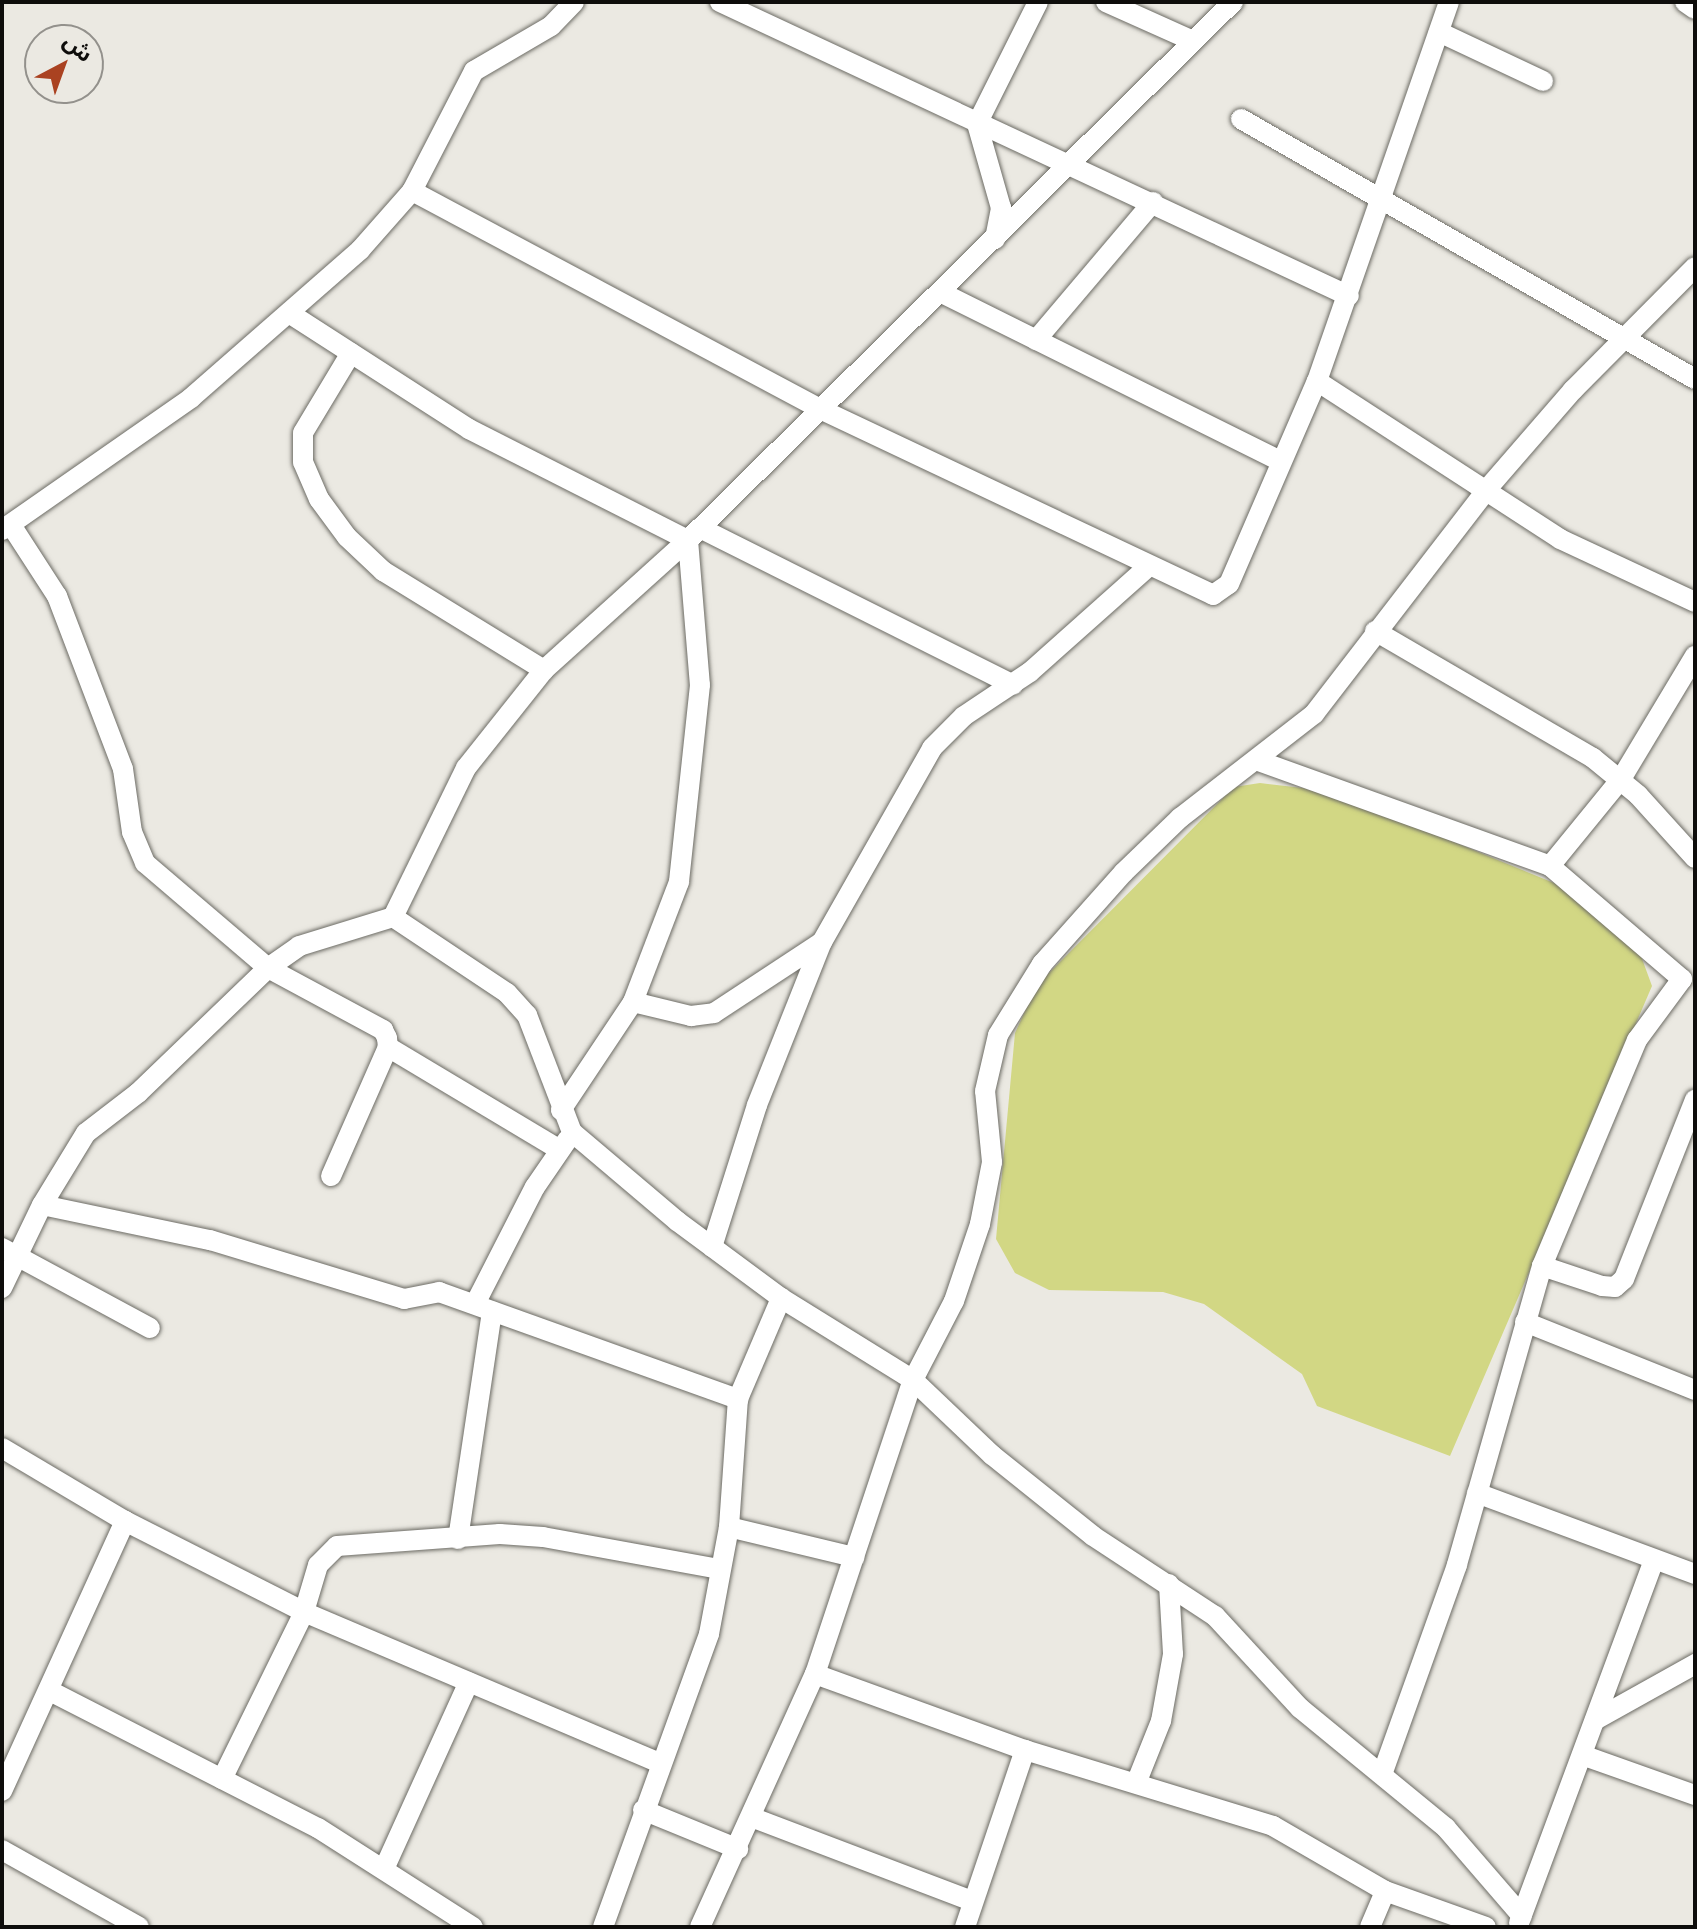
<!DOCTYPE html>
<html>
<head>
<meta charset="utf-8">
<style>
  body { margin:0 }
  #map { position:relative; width:1697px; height:1929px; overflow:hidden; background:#ebe9e2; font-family:Manrope,"Noto Sans Arabic",sans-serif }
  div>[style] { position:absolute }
  .green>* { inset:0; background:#d2d784 }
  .roads { filter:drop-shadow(0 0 2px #6c6b64) drop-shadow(0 0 2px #6c6b64) }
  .minor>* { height:20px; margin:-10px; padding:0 10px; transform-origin:10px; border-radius:10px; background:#fff }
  span { translate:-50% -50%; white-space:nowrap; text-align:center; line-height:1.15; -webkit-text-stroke:8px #ebe9e2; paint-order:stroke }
  .frame { position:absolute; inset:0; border:4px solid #0e0d0b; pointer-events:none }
  .north { position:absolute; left:24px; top:24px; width:80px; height:80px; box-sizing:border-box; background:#ebe9e2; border:2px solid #93918c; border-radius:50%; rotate:41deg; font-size:22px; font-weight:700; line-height:32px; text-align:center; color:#0e0d0b }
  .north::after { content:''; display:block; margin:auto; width:28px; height:36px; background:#aa4221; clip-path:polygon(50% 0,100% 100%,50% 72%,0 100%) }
</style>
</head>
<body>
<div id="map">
  <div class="green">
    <div style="clip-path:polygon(1260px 783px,1303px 788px,1388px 815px,1554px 883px,1598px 912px,1641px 956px,1652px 986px,1450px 1456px,1317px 1406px,1302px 1374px,1204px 1304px,1163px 1292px,1049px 1290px,1015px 1273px,996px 1239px,1015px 1033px,1037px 985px,1234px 787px)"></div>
  </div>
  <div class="roads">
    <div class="minor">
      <div style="left:720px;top:2px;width:694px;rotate:25.05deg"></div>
      <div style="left:1106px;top:2px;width:95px;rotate:24.1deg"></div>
      <div style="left:1685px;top:2px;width:12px;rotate:35deg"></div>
      <div style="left:1439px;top:32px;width:115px;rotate:25.2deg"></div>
      <div style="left:1241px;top:119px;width:523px;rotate:29.8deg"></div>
      <div style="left:412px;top:191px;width:463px;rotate:28.1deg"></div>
      <div style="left:820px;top:409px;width:435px;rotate:25.3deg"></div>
      <div style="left:1213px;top:595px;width:19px;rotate:-35deg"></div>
      <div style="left:1229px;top:584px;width:221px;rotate:-66.6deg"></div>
      <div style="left:1317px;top:381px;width:401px;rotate:-70.8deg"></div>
      <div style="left:995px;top:239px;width:32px;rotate:-79deg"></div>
      <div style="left:1001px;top:208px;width:87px;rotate:-105.9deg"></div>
      <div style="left:977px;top:124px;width:136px;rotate:-63.4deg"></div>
      <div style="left:942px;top:293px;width:376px;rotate:26.4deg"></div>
      <div style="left:289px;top:313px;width:214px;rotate:32.8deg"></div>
      <div style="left:469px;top:429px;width:246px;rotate:26.9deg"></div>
      <div style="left:688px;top:540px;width:145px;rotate:85.3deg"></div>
      <div style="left:700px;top:685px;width:198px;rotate:96.1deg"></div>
      <div style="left:679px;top:882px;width:129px;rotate:111deg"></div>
      <div style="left:633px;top:1002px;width:130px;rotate:123.7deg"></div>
      <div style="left:1036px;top:340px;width:181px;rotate:-49.7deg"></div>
      <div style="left:351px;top:353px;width:93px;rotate:121deg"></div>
      <div style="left:303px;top:433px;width:29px;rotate:90deg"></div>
      <div style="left:303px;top:462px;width:40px;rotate:66.6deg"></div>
      <div style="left:319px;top:499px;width:47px;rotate:53.6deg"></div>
      <div style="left:347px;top:537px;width:50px;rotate:43.4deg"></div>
      <div style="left:383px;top:571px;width:189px;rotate:31.6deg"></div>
      <div style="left:1317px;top:381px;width:290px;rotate:33deg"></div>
      <div style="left:1560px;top:539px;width:149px;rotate:25deg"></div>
      <div style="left:11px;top:525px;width:85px;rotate:57.1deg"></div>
      <div style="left:57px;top:596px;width:185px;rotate:69.1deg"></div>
      <div style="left:123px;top:769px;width:64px;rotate:81.9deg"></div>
      <div style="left:132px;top:832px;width:34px;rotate:67deg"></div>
      <div style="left:145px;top:863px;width:162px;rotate:40.5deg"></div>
      <div style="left:268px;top:968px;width:131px;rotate:28.3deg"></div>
      <div style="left:383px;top:1030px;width:9px;rotate:63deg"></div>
      <div style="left:387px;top:1038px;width:9px;rotate:84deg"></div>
      <div style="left:388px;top:1047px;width:141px;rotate:113.8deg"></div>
      <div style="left:700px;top:528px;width:350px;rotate:26.6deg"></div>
      <div style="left:2px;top:530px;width:231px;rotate:-34.9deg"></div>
      <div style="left:191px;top:398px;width:225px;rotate:-41.2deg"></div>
      <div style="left:360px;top:250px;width:79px;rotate:-48.6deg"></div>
      <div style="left:412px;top:191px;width:135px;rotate:-62.7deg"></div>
      <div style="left:474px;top:71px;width:89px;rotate:-30.3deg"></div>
      <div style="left:551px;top:26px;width:33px;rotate:-46deg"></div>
      <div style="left:1375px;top:631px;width:252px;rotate:30.2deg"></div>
      <div style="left:1593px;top:758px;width:58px;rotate:39.4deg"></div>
      <div style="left:1638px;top:795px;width:85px;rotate:47.9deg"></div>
      <div style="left:1256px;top:760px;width:313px;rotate:19.8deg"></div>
      <div style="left:1550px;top:866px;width:174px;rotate:40.6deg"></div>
      <div style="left:1682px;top:979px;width:76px;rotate:126.4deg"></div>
      <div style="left:1637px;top:1040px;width:245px;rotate:112.8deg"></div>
      <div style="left:1542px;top:1266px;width:311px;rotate:105.9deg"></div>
      <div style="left:1457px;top:1565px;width:220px;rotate:109.7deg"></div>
      <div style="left:1550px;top:866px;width:112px;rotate:-50.8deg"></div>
      <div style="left:1621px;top:779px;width:144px;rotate:-59deg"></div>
      <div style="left:393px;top:917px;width:137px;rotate:33.7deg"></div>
      <div style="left:507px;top:993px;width:30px;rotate:48deg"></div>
      <div style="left:527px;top:1015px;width:125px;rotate:69deg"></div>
      <div style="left:572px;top:1132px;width:138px;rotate:40.3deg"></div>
      <div style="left:677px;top:1221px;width:129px;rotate:36.5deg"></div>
      <div style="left:781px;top:1298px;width:155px;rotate:31.8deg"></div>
      <div style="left:913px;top:1380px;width:109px;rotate:43.5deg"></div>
      <div style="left:992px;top:1455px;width:129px;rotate:38.7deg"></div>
      <div style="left:1093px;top:1536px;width:146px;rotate:33.3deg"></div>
      <div style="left:1215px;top:1616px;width:125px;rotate:47.3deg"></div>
      <div style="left:1300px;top:1708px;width:189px;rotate:39.4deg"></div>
      <div style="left:1446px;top:1828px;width:116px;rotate:49.2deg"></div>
      <div style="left:633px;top:1002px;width:60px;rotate:13.6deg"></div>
      <div style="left:691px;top:1016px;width:23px;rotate:-7deg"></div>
      <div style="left:714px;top:1013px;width:129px;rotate:-33.3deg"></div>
      <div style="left:822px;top:942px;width:223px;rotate:-60.4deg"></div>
      <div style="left:932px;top:748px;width:45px;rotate:-45deg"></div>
      <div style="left:964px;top:716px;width:79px;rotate:-33.7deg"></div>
      <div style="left:1030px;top:672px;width:158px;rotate:-41.7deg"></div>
      <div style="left:388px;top:1047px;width:200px;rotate:30.9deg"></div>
      <div style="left:42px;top:1205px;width:172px;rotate:11.8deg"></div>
      <div style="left:210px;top:1240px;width:203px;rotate:16.9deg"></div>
      <div style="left:404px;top:1299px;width:36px;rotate:-11deg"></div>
      <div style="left:439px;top:1292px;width:318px;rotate:19.7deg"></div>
      <div style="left:712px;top:1247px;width:149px;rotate:-72.4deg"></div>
      <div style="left:757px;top:1105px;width:175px;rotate:-68.3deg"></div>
      <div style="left:2px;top:1248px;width:168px;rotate:28.4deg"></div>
      <div style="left:1542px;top:1266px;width:63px;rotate:18.4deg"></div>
      <div style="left:1602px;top:1286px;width:13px;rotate:4deg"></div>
      <div style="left:1615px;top:1287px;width:12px;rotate:-42deg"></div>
      <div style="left:1624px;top:1279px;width:193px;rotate:-68.4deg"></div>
      <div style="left:2px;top:1288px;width:92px;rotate:-64.3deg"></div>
      <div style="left:42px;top:1205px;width:84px;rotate:-58.6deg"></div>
      <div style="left:86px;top:1133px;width:66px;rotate:-37.6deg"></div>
      <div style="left:138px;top:1093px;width:180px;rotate:-43.9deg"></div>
      <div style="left:268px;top:968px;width:38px;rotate:-35deg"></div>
      <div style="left:299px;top:946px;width:98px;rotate:-17.1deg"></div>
      <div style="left:393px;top:917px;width:166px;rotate:-63.9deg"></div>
      <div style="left:466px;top:768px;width:125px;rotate:-51.5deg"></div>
      <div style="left:544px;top:670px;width:194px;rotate:-42.1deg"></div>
      <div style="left:688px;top:540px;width:766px;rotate:-44.63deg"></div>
      <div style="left:475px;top:1304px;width:131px;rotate:-62.9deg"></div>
      <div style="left:535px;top:1187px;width:58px;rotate:-55.5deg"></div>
      <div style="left:1525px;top:1322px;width:183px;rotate:21.8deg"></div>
      <div style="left:2px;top:1448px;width:143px;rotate:30.7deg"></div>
      <div style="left:125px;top:1521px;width:201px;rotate:26.9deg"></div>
      <div style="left:304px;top:1612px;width:387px;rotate:23deg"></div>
      <div style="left:1477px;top:1493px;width:233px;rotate:20.4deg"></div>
      <div style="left:729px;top:1527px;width:129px;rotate:13.5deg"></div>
      <div style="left:458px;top:1539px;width:230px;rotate:-81.5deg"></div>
      <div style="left:815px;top:1674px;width:223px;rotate:19.9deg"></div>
      <div style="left:1025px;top:1750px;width:259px;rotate:17deg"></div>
      <div style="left:1273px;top:1826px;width:129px;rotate:30.1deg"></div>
      <div style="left:1385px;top:1891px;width:107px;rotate:19.6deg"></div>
      <div style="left:50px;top:1691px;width:301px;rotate:27.1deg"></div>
      <div style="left:318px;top:1828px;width:184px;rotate:32.6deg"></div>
      <div style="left:1595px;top:1720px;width:115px;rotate:-29.2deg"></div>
      <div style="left:1582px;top:1755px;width:120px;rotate:19.5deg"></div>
      <div style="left:222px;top:1779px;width:186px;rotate:-63.8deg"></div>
      <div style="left:304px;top:1612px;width:49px;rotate:-73.4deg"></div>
      <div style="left:318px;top:1565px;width:27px;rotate:-45deg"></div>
      <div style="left:337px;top:1546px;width:163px;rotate:-4.2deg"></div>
      <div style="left:500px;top:1534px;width:43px;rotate:4deg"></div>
      <div style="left:543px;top:1537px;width:179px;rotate:10.3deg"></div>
      <div style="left:1137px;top:1781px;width:65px;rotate:-68.2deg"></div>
      <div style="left:1161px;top:1721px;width:68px;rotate:-79.8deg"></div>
      <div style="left:1173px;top:1654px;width:70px;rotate:-93.3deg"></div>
      <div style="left:2px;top:1791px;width:297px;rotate:-65.5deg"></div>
      <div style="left:643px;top:1810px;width:103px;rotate:22.3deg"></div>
      <div style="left:751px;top:1817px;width:236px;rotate:20.8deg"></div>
      <div style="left:2px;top:1850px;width:157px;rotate:29.3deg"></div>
      <div style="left:384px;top:1869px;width:205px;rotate:-65.6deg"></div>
      <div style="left:1519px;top:1923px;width:387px;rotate:-69.6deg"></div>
      <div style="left:603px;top:1927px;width:312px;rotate:-70.1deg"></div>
      <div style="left:709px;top:1634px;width:109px;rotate:-79.4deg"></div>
      <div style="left:729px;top:1527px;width:128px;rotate:-86deg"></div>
      <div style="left:738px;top:1399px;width:110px;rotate:-66.9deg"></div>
      <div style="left:700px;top:1927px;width:278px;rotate:-65.6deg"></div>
      <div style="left:815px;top:1674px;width:310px;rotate:-71.6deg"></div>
      <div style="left:913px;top:1380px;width:89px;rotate:-62.6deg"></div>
      <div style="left:954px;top:1301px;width:81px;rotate:-71.3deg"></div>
      <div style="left:980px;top:1224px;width:63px;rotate:-79deg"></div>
      <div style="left:992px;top:1162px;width:71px;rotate:-95.6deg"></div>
      <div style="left:985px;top:1091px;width:57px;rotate:-76.9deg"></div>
      <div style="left:998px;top:1035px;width:84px;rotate:-58.2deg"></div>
      <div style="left:1042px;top:964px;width:123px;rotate:-48.3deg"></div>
      <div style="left:1124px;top:872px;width:78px;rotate:-44deg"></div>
      <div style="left:1180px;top:818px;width:170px;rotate:-37.8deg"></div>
      <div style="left:1314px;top:714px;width:285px;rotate:-52.4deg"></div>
      <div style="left:1488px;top:488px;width:130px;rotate:-49.1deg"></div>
      <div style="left:1573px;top:390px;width:173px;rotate:-45.2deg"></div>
      <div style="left:965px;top:1927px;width:187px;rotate:-71.3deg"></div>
      <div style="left:1370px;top:1927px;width:39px;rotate:-67deg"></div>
    </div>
  </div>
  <div class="frame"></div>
  <div class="north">ش</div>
</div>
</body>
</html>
